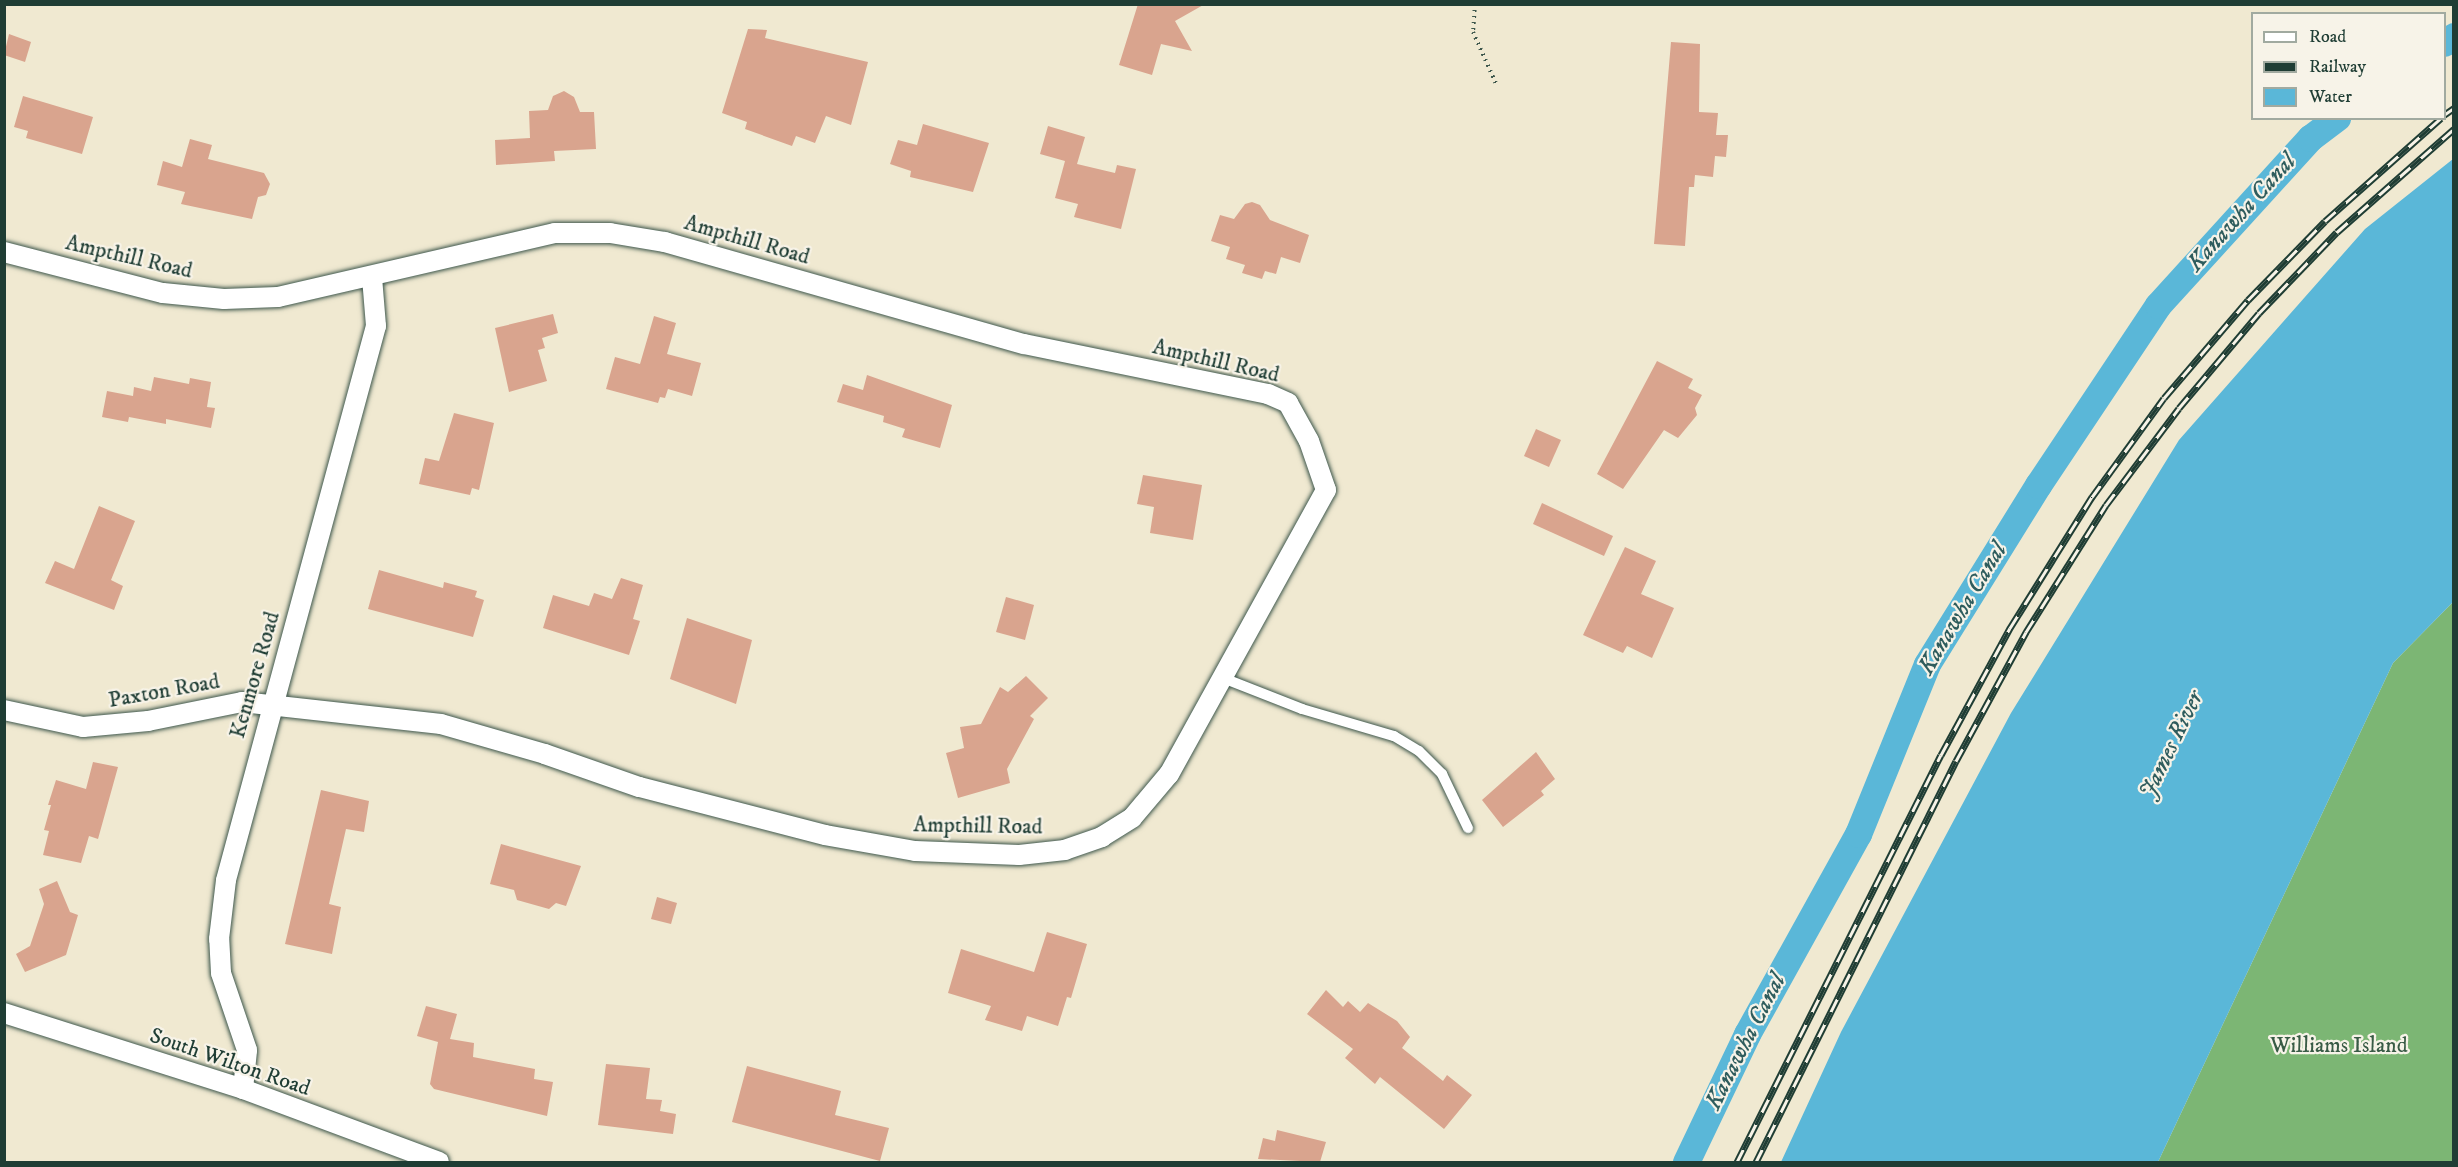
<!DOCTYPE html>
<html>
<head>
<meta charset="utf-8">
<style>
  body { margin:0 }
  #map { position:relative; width:2458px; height:1167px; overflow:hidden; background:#f0e9d1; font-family:"IM FELL DW Pica",serif }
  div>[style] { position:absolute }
  .forest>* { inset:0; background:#7cb674 }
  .water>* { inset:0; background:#5ab7d8 }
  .canal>* { height:27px; margin:-13.5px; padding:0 13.5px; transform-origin:13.5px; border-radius:13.5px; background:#5ab7d8 }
  .building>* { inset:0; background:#d9a48e }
  .path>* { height:4px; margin-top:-2px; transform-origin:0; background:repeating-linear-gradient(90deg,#3e574c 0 1.5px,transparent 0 6px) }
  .roads { filter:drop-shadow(0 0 2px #3e574c) drop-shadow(0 0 2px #3e574c) }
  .lane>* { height:10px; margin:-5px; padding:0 5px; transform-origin:5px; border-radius:5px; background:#fff }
  .street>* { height:20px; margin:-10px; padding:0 10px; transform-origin:10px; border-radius:10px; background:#fff }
  .rail>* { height:7px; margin-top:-3.5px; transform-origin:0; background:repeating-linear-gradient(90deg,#f7f3e8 0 14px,#1f3d34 0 28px); box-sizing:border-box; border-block:2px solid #1f3d34 }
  span { translate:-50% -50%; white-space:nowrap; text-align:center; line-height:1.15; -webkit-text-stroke:4.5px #f7f3e8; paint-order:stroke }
  .street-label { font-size:22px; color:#1f3d34 }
  .park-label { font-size:22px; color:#385b45 }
  .water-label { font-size:24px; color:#2e5c5d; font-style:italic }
  .frame { position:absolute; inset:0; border:6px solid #1f3d34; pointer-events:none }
  .legend { position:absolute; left:2251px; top:12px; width:195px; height:108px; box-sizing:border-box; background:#f7f3e8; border:2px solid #a1aaa0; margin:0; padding:8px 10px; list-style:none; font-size:18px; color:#1f3d34 }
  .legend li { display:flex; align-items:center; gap:12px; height:30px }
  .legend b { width:30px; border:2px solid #a1aaa0 }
</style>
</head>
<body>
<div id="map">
  <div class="forest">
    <div style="clip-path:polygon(2453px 602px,2453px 1162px,2158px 1162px,2393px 663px)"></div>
  </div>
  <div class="water">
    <div style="clip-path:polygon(2453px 159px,2453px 602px,2393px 663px,2158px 1162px,1781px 1162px,1841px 1032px,2011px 713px,2179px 440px,2365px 229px)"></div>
  </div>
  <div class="canal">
    <div style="left:2444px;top:43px;width:12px;rotate:-35deg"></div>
    <div style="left:1686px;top:1162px;width:142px;rotate:-64.5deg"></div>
    <div style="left:1747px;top:1034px;width:229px;rotate:-61deg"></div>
    <div style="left:1858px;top:834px;width:183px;rotate:-67.9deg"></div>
    <div style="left:1927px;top:664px;width:211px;rotate:-58.2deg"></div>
    <div style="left:2038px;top:485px;width:216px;rotate:-56.3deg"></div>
    <div style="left:2158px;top:305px;width:226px;rotate:-47.7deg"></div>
    <div style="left:2310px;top:138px;width:34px;rotate:-37deg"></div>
  </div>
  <div class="building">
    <div style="clip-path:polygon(1138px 4px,1205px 4px,1175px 21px,1192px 51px,1161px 44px,1152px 75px,1119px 65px)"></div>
    <div style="clip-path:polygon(748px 29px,767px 30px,765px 38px,868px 62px,851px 125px,826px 116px,815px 143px,796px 136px,792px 146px,745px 129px,747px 122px,722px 113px)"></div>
    <div style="clip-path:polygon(9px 34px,31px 42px,25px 62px,4px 55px)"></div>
    <div style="clip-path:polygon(1671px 42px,1700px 44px,1699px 112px,1718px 113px,1716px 135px,1728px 135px,1726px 157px,1715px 156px,1713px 177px,1695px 175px,1694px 187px,1689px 187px,1685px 246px,1654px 244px)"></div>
    <div style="clip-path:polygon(564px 91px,574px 97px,580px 112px,594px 112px,596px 149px,554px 151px,555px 161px,496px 165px,495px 140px,530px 138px,529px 111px,548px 110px,553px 96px)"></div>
    <div style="clip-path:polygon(23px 96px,93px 117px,82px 154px,26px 138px,28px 131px,14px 127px)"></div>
    <div style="clip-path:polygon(923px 124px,989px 143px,973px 192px,910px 177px,911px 171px,890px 164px,898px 140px,917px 145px)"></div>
    <div style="clip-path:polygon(1048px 126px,1085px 137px,1077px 164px,1115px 173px,1117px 165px,1136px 169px,1121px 229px,1074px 217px,1078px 204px,1055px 198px,1065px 161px,1040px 154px)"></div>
    <div style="clip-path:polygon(190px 139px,212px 145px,208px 159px,264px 173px,270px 184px,266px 195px,258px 197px,252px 219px,181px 204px,185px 192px,157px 185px,163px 161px,182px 167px)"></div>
    <div style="clip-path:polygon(1252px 202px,1260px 205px,1270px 220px,1309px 235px,1300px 263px,1281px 257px,1276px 274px,1265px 271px,1262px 279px,1242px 273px,1245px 265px,1226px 259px,1230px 247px,1211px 241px,1220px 215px,1234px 219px,1245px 204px)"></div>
    <div style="clip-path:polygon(553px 314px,558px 333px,542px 338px,545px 348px,538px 350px,547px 381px,509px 392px,495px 328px)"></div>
    <div style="clip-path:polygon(654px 316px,676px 323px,667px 354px,701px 363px,692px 396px,668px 389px,665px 398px,660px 397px,658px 403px,606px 389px,615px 357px,640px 364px)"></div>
    <div style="clip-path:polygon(1657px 361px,1693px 379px,1688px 388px,1702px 395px,1695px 408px,1697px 415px,1678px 438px,1664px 430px,1623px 489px,1597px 474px)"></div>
    <div style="clip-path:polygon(867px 375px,952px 405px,940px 448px,902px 437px,905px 429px,883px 422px,884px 416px,837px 402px,843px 384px,863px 390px)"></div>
    <div style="clip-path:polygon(154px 377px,189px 384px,190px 378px,211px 382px,207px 407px,215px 408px,211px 428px,166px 419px,166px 424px,129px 417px,128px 422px,102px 417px,107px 391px,133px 396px,134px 387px,151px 391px)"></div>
    <div style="clip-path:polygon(454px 413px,494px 423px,479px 490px,472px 488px,470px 495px,419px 484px,425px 458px,439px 461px)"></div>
    <div style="clip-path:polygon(1536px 429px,1561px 440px,1549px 467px,1524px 456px)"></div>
    <div style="clip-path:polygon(1143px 475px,1202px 485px,1193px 540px,1150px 533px,1154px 507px,1137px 504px)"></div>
    <div style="clip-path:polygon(1542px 503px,1613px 536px,1604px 556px,1533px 524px)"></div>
    <div style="clip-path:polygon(99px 506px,135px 521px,111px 580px,123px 586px,114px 610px,45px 583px,55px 561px,74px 569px)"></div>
    <div style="clip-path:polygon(1625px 547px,1656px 561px,1641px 594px,1674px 608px,1652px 658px,1627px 646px,1623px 653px,1583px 635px)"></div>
    <div style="clip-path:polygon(379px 570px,443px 588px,444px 582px,477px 591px,475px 597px,484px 600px,473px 637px,368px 609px)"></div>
    <div style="clip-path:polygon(621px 578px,643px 585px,633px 619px,640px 621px,629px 655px,543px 628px,553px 595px,589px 606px,594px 593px,612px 599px)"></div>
    <div style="clip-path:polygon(1006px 597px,1034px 605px,1025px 640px,996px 632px)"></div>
    <div style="clip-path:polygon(687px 618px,752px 640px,736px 704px,670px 679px)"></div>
    <div style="clip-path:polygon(1026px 676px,1048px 698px,1030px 716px,1034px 719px,1007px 769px,1010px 783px,958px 798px,946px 753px,964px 748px,960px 727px,981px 724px,1000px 687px,1008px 692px)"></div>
    <div style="clip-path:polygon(1536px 752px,1555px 779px,1541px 791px,1544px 795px,1503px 827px,1482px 800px)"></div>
    <div style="clip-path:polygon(93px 762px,118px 767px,98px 839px,89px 836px,81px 863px,43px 855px,49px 831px,44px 830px,51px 805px,48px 805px,56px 780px,86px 789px)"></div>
    <div style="clip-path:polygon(321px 790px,369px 801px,364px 832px,346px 829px,329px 904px,341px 907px,332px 954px,285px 944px)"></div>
    <div style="clip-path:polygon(501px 844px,581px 866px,566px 906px,556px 903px,549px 909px,517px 900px,514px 890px,490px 884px)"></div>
    <div style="clip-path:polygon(57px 881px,70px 912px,78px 915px,66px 955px,25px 972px,16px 954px,30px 946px,44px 904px,39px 889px)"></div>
    <div style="clip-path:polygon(657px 897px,677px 903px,671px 924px,651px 919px)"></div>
    <div style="clip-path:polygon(1047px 932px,1087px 944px,1071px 998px,1067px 997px,1058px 1026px,1027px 1016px,1022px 1031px,985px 1020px,991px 1006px,948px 993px,961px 949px,1034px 972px)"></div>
    <div style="clip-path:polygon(1326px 990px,1343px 1007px,1348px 1001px,1360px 1012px,1368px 1003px,1397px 1021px,1410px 1037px,1402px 1048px,1443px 1081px,1447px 1075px,1472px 1095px,1444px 1129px,1380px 1077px,1375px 1084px,1345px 1058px,1353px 1049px,1307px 1014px)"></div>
    <div style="clip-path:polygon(426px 1006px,457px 1014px,450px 1039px,474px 1043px,473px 1057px,535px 1069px,534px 1079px,553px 1082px,547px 1116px,434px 1089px,430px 1084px,438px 1042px,417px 1036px)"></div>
    <div style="clip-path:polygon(606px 1064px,650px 1068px,646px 1099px,662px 1100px,660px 1111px,676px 1114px,673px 1134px,598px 1125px)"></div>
    <div style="clip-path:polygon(747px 1066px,841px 1091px,835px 1115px,889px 1128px,880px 1161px,732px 1122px)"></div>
    <div style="clip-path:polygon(1277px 1130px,1326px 1142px,1320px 1162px,1258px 1159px,1263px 1138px,1275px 1141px)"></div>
  </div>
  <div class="path">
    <div style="left:1475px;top:4px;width:28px;rotate:94deg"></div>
    <div style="left:1473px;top:32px;width:59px;rotate:66deg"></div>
  </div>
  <div class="roads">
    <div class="lane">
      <div style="left:1223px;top:678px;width:85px;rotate:21.4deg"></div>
      <div style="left:1302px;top:709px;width:96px;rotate:16.4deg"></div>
      <div style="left:1394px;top:736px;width:29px;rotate:31deg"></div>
      <div style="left:1419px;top:751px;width:33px;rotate:45deg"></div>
      <div style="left:1442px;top:774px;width:60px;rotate:64.3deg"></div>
    </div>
    <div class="street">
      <div style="left:4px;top:252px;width:164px;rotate:14.5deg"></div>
      <div style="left:163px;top:293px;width:61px;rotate:5.6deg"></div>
      <div style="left:224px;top:299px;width:54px;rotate:-2.1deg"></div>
      <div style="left:278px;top:297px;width:284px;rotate:-13deg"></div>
      <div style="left:555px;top:233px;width:55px"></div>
      <div style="left:610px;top:233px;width:56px;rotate:9.3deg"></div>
      <div style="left:665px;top:242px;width:373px;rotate:15.9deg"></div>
      <div style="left:1024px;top:344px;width:249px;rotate:11.6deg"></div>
      <div style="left:1268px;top:394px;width:22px;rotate:24deg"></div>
      <div style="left:1288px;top:403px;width:43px;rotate:61.1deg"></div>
      <div style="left:1309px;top:441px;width:52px;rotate:70.9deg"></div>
      <div style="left:1326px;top:490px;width:325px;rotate:118.9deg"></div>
      <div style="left:1169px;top:774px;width:57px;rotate:130.1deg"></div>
      <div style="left:1132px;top:818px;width:36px;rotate:148deg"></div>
      <div style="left:1102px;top:837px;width:39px;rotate:161deg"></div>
      <div style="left:1065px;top:850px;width:46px;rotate:173.8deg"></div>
      <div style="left:1019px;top:855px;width:104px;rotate:-177.8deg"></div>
      <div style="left:915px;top:851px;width:91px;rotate:-169.9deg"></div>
      <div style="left:825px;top:835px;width:192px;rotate:-165.5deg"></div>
      <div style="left:639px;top:787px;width:100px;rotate:-160.7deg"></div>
      <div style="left:545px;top:754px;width:108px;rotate:-163.9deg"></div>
      <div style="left:441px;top:724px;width:200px;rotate:-173.7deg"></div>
      <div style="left:242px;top:702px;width:96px;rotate:168.6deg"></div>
      <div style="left:148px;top:721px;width:65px;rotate:174.7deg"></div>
      <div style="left:83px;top:727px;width:81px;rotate:-167.9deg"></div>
      <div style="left:4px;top:1013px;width:251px;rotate:17.6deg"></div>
      <div style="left:243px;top:1089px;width:209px;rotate:20.4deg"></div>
      <div style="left:243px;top:1089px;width:39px;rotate:-84deg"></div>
      <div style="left:247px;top:1050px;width:81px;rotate:-108.7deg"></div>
      <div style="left:221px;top:973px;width:34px;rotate:-93deg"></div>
      <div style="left:219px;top:939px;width:59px;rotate:-83.2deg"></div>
      <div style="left:226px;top:880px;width:574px;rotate:-74.85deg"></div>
      <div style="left:376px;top:326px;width:49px;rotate:-94.7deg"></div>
    </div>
  </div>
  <div class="rail">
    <div style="left:2444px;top:115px;width:12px;rotate:-35deg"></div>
    <div style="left:1737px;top:1162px;width:455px;rotate:-63.4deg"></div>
    <div style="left:1941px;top:755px;width:145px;rotate:-61.5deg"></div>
    <div style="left:2010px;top:628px;width:155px;rotate:-58deg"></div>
    <div style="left:2092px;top:497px;width:122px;rotate:-54deg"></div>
    <div style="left:2164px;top:398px;width:129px;rotate:-49.4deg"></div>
    <div style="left:2248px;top:300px;width:110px;rotate:-45.7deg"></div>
    <div style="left:2325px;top:221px;width:155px;rotate:-41.6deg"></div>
    <div style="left:1756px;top:1162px;width:448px;rotate:-63.5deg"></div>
    <div style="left:1956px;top:761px;width:147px;rotate:-61.5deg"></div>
    <div style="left:2026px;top:632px;width:150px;rotate:-57.8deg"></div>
    <div style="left:2106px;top:505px;width:121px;rotate:-53deg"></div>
    <div style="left:2179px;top:408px;width:124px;rotate:-49.9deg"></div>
    <div style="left:2259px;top:313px;width:112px;rotate:-46.1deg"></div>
    <div style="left:2337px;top:232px;width:156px;rotate:-41.4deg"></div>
  </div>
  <div class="street-label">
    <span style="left:747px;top:240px;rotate:16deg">Ampthill Road</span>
    <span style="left:129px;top:257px;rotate:13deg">Ampthill Road</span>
    <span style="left:1216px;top:361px;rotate:13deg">Ampthill Road</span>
    <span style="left:255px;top:675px;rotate:-74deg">Kenmore Road</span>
    <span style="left:164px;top:691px;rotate:-10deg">Paxton Road</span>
    <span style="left:978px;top:826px;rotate:1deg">Ampthill Road</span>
    <span style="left:230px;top:1062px;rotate:19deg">South Wilton Road</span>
  </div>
  <div class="park-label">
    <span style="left:2339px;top:1046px">Williams Island</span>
  </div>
  <div class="water-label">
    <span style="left:2242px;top:213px;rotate:-48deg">Kanawha Canal</span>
    <span style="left:1963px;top:609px;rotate:-59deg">Kanawha Canal</span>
    <span style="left:2172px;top:745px;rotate:-64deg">James River</span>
    <span style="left:1746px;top:1042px;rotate:-63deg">Kanawha Canal</span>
  </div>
  <div class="frame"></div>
  <ul class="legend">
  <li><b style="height:8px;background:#fff"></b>Road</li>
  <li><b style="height:8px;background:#1f3d34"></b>Railway</li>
  <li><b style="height:16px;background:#5ab7d8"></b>Water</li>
  </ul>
</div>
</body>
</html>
